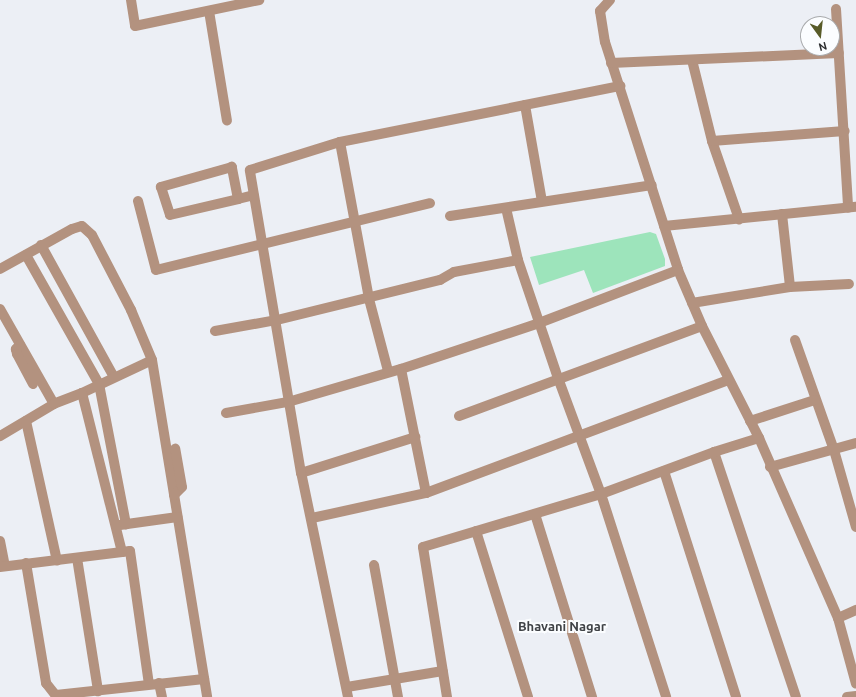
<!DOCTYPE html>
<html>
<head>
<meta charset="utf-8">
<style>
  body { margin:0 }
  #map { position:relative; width:856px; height:697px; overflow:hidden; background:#eceff5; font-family:Ubuntu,sans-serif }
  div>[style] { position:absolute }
  .green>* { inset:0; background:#9de4bb }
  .minor>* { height:10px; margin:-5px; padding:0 5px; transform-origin:5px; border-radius:5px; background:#b3927f }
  span { translate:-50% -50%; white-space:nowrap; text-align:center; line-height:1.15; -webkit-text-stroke:4px #fbfdff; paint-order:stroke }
  .neighbourhood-label { font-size:13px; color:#404347; font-weight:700 }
  .north { position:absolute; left:800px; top:16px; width:40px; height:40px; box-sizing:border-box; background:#fbfdff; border:1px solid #a8aaac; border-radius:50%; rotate:165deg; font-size:11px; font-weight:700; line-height:16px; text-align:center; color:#2c2d2f }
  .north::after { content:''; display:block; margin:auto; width:14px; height:18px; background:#585b29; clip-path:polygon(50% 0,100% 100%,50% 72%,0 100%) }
</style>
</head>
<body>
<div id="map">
  <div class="green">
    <div style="clip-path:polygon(650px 232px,656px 234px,665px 259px,665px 266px,593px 293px,584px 270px,539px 285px,530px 257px)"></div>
  </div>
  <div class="minor">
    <div style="left:131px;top:0;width:26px;rotate:81deg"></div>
    <div style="left:135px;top:26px;width:127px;rotate:-11.8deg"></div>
    <div style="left:610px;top:0;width:15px;rotate:132deg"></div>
    <div style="left:600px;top:11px;width:31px;rotate:81deg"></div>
    <div style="left:605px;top:42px;width:239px;rotate:72.2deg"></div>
    <div style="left:678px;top:270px;width:61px;rotate:66.8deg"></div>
    <div style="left:702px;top:326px;width:126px;rotate:63deg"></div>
    <div style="left:759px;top:438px;width:197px;rotate:66.3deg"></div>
    <div style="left:838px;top:618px;width:68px;rotate:74.7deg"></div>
    <div style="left:836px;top:9px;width:199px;rotate:86.5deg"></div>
    <div style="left:209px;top:11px;width:111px;rotate:80.7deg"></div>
    <div style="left:692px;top:60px;width:83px;rotate:76.1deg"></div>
    <div style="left:712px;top:141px;width:83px;rotate:70.9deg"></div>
    <div style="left:611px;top:63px;width:228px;rotate:-2.5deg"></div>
    <div style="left:525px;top:105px;width:97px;rotate:80deg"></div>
    <div style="left:712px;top:141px;width:133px;rotate:-4.3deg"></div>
    <div style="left:340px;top:142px;width:160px;rotate:79.5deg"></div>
    <div style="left:369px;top:299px;width:74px;rotate:75.2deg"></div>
    <div style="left:238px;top:199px;width:33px;rotate:-101deg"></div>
    <div style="left:232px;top:167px;width:74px;rotate:164.3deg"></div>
    <div style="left:161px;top:187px;width:29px;rotate:72deg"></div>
    <div style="left:170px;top:215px;width:70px;rotate:-13.2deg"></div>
    <div style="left:238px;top:199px;width:16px;rotate:-14deg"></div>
    <div style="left:138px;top:201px;width:71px;rotate:75.4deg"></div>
    <div style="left:156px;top:270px;width:282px;rotate:-13.7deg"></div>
    <div style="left:506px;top:208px;width:53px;rotate:77deg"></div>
    <div style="left:518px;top:260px;width:125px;rotate:71.3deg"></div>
    <div style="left:558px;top:378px;width:124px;rotate:69.7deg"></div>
    <div style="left:601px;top:494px;width:213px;rotate:72.2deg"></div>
    <div style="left:782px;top:214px;width:73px;rotate:83.7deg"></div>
    <div style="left:450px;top:216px;width:204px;rotate:-8.7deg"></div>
    <div style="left:664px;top:226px;width:193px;rotate:-5.7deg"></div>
    <div style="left:41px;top:245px;width:151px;rotate:61.1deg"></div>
    <div style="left:26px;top:255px;width:148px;rotate:60.5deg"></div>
    <div style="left:99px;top:384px;width:143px;rotate:79.1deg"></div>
    <div style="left:0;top:269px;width:82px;rotate:-29.1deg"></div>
    <div style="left:72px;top:229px;width:10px;rotate:-17deg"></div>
    <div style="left:82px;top:226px;width:13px;rotate:42deg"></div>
    <div style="left:92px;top:235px;width:85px;rotate:62.5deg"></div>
    <div style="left:131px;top:310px;width:54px;rotate:67.2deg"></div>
    <div style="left:152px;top:360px;width:341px;rotate:80.7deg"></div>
    <div style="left:692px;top:303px;width:99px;rotate:-9.3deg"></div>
    <div style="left:790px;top:287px;width:59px;rotate:-2.9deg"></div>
    <div style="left:0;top:309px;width:109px;rotate:60.4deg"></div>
    <div style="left:54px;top:404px;width:63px;rotate:149.3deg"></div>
    <div style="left:215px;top:331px;width:63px;rotate:-10.1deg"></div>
    <div style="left:277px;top:320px;width:168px;rotate:-13.8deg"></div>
    <div style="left:440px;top:280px;width:16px;rotate:-30deg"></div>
    <div style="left:454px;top:272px;width:65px;rotate:-10.6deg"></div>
    <div style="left:795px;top:340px;width:117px;rotate:70.5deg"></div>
    <div style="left:834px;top:450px;width:80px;rotate:74.1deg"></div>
    <div style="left:20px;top:345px;width:6px;rotate:135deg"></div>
    <div style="left:16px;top:349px;width:5px;rotate:79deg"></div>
    <div style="left:17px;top:354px;width:34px;rotate:62deg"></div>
    <div style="left:82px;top:393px;width:77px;rotate:-25.2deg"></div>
    <div style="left:226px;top:413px;width:63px;rotate:-10.1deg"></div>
    <div style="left:288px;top:402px;width:118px;rotate:-16.3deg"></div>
    <div style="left:401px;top:369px;width:145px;rotate:-18.4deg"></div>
    <div style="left:539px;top:323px;width:149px;rotate:-20.9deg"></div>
    <div style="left:459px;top:416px;width:259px;rotate:-20.3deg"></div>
    <div style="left:26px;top:421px;width:143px;rotate:77.5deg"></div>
    <div style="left:750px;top:421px;width:68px;rotate:-17.9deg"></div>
    <div style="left:714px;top:452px;width:258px;rotate:71.5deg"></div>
    <div style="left:770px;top:467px;width:89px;rotate:-15.6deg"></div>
    <div style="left:664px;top:471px;width:237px;rotate:72.3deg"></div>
    <div style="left:301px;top:473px;width:120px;rotate:-17.5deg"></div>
    <div style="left:426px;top:493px;width:322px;rotate:-20.5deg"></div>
    <div style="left:174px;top:495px;width:11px;rotate:-45deg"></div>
    <div style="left:182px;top:487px;width:39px;rotate:-100deg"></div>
    <div style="left:535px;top:514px;width:192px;rotate:72.7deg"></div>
    <div style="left:312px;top:518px;width:117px;rotate:-12.4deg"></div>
    <div style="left:426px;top:493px;width:126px;rotate:-101.4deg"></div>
    <div style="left:120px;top:525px;width:58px;rotate:-8deg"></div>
    <div style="left:476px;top:531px;width:174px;rotate:72.6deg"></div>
    <div style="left:0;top:541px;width:25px;rotate:79deg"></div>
    <div style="left:122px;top:552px;width:8px;rotate:-7deg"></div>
    <div style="left:130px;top:551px;width:134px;rotate:81.9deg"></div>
    <div style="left:77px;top:558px;width:135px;rotate:81deg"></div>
    <div style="left:26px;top:563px;width:122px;rotate:80.5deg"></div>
    <div style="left:46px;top:683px;width:18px;rotate:52deg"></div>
    <div style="left:374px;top:565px;width:134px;rotate:79.7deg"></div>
    <div style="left:0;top:567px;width:123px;rotate:-7deg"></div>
    <div style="left:122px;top:552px;width:164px;rotate:-104.1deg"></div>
    <div style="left:82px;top:393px;width:30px;rotate:159deg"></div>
    <div style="left:838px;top:618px;width:20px;rotate:-24deg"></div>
    <div style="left:159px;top:683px;width:14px;rotate:78deg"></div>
    <div style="left:347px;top:687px;width:97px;rotate:-9.5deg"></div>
    <div style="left:56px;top:695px;width:149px;rotate:-6.2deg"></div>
    <div style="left:348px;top:697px;width:229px;rotate:-101.8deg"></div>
    <div style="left:301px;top:473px;width:307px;rotate:-99.6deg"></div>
    <div style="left:250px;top:170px;width:94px;rotate:-17.3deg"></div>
    <div style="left:340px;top:142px;width:286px;rotate:-11.3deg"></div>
    <div style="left:447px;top:697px;width:152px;rotate:-99.1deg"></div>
    <div style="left:423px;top:547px;width:186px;rotate:-16.6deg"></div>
    <div style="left:601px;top:494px;width:121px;rotate:-20.4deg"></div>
    <div style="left:714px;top:452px;width:47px;rotate:-17.3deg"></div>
    <div style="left:847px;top:697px;width:9px;rotate:-6deg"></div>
  </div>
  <div class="neighbourhood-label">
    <span style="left:562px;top:626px">Bhavani Nagar</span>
  </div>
  <div class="north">N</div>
</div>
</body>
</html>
